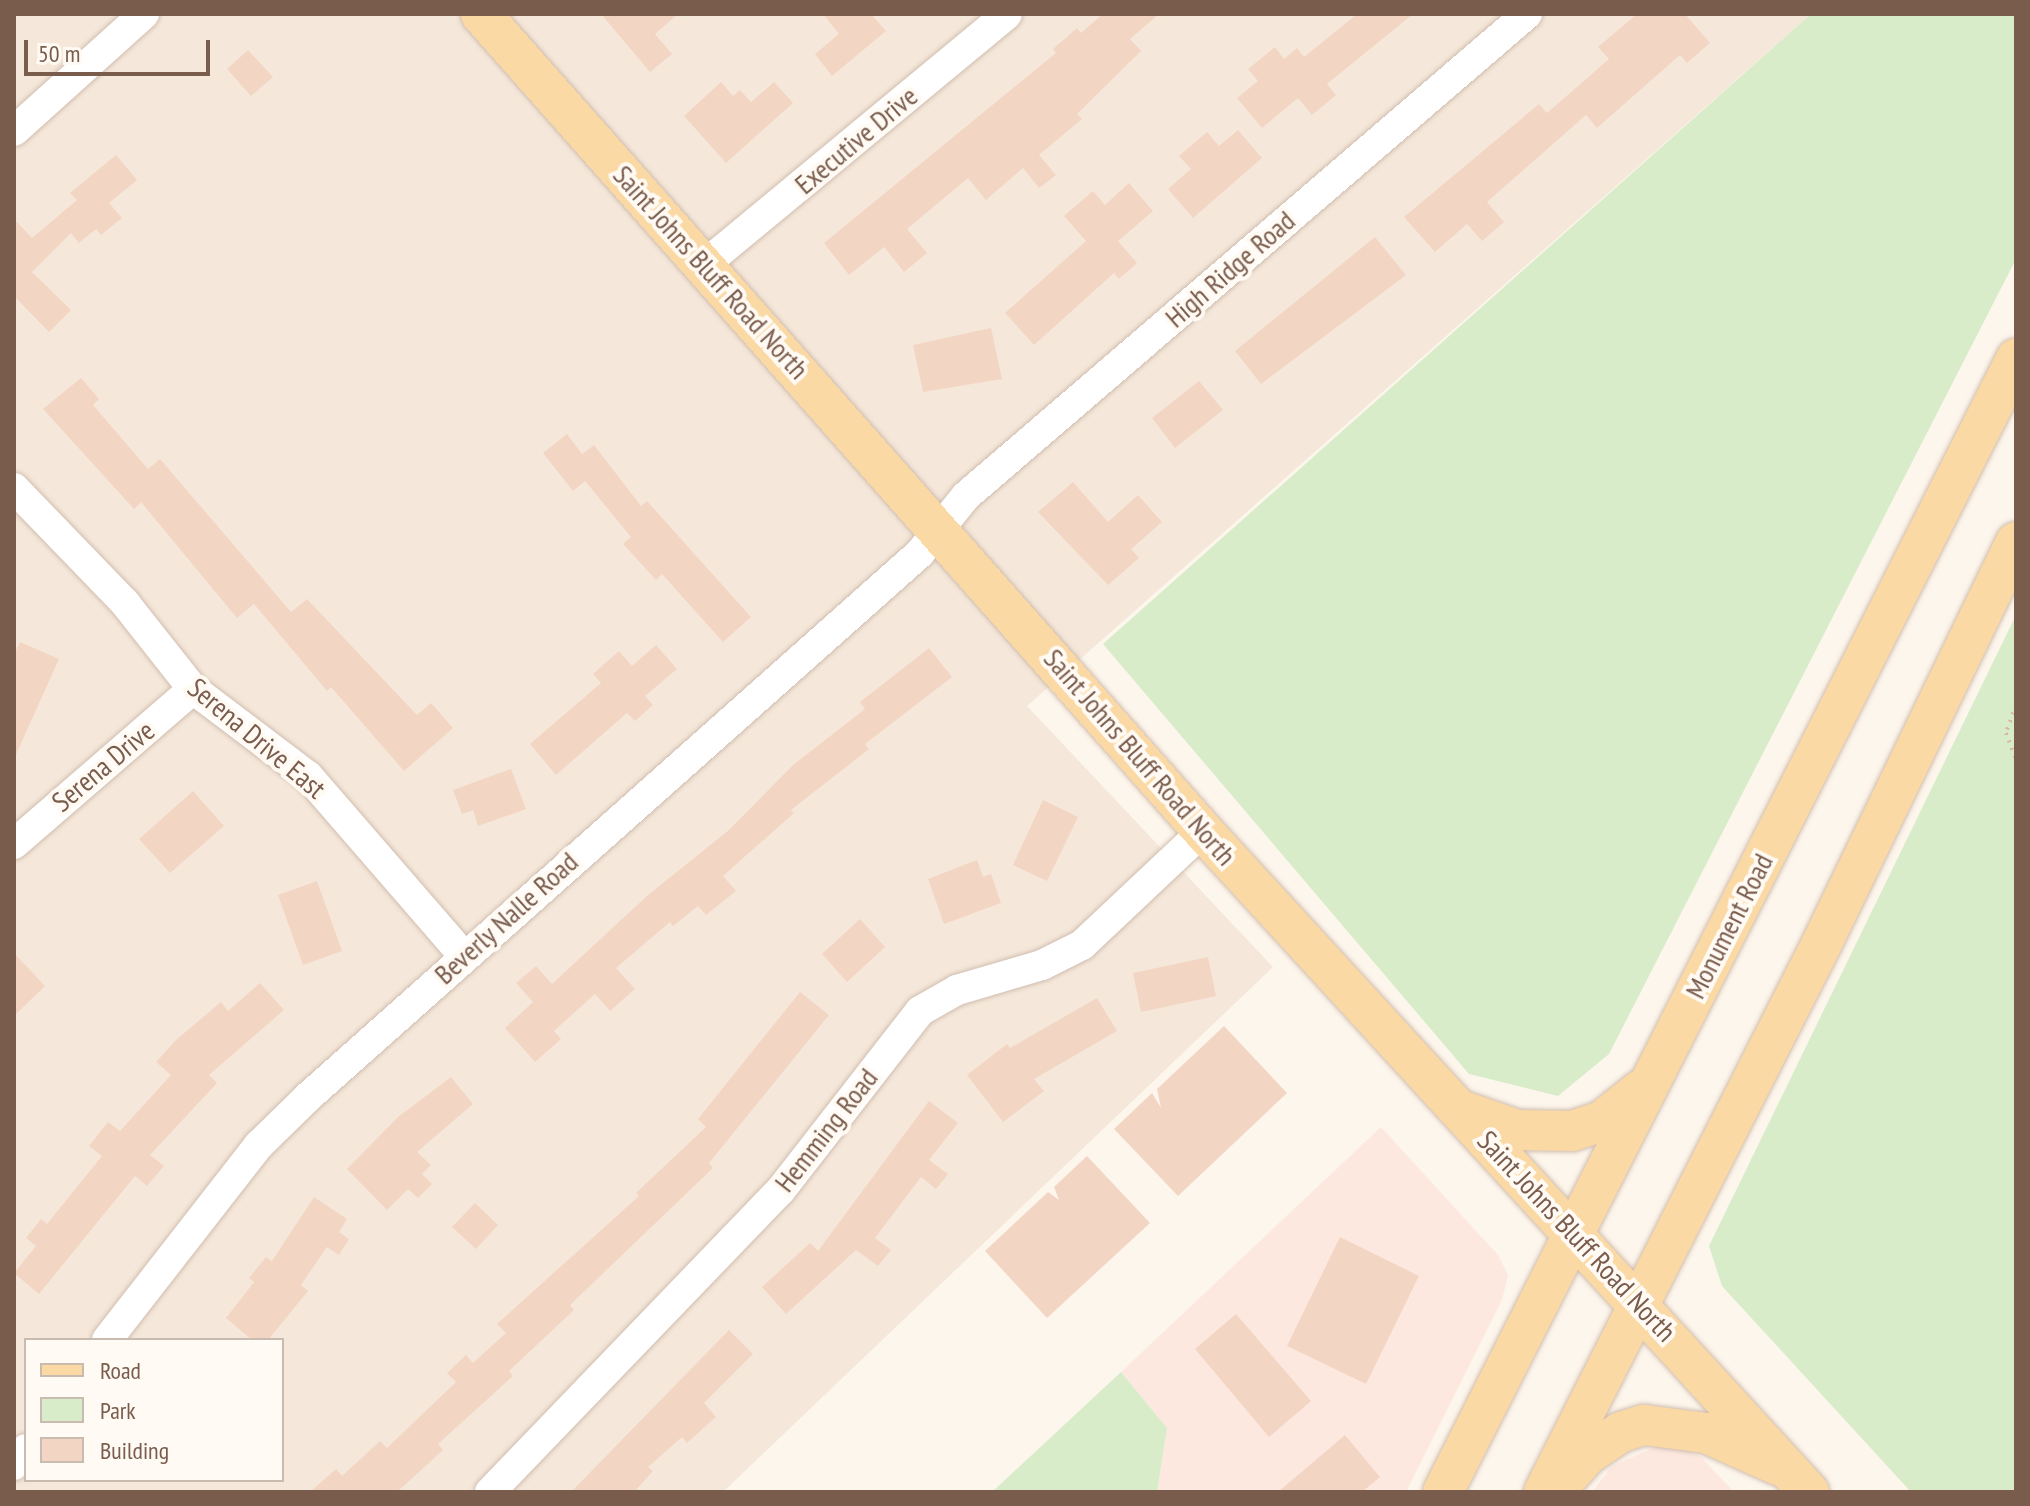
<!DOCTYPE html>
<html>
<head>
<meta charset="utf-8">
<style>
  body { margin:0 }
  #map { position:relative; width:2030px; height:1506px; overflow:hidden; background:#fdf6ec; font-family:"PT Sans Narrow",sans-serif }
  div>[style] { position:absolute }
  .residential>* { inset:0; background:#f5e8da }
  .commercial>* { inset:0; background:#fde8e0 }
  .green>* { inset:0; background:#d8ecc9 }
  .building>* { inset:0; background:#f3d5c3 }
  .path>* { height:4px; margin-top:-2px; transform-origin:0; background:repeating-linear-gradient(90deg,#d9b8a5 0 2px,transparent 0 8px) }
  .roads { filter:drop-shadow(0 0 2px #d1beb0) drop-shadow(0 0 2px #d1beb0) }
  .minor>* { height:30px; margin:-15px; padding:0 15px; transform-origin:15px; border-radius:15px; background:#fff }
  .major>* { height:40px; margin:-20px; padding:0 20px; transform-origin:20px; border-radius:20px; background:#fbd9a5 }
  span { translate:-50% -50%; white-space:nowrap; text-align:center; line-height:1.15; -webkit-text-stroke:8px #fffaf3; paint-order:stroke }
  .street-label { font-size:28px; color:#7a5c4d }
  .frame { position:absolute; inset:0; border:16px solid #7a5c4d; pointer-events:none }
  .legend { position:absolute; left:24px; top:1338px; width:260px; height:144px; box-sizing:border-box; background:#fffaf3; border:2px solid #cabbb1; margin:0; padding:10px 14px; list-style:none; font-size:24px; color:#7a5c4d }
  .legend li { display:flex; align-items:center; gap:16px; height:40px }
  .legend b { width:40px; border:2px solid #cabbb1 }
  .scale { position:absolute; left:24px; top:40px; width:186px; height:36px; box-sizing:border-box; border:4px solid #7a5c4d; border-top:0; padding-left:10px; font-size:24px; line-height:28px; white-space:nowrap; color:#7a5c4d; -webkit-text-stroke:6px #fffaf3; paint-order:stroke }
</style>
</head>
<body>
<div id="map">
  <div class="residential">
    <div style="clip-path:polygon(evenodd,14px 14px,1811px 14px,1027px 706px,1273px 967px,723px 1492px,14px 1492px,14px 14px,26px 1340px,282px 1340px,282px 1480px,26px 1480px,26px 1340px)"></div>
  </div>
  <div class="commercial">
    <div style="clip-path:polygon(1381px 1127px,1498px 1255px,1508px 1275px,1502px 1300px,1406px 1492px,1157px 1492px,1167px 1428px,1121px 1372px)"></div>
    <div style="clip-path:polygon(1658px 1446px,1679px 1447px,1701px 1457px,1734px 1492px,1592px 1492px,1612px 1466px)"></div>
  </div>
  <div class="green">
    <div style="clip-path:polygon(1811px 14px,2016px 14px,2016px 259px,1609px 1054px,1558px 1096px,1469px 1074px,1103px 644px)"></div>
    <div style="clip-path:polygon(2016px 615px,2016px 1492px,1911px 1492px,1722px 1286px,1709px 1246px)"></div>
    <div style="clip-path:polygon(1121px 1372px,1167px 1428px,1157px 1492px,992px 1492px)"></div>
  </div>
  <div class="building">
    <div style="clip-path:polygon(601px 14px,678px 14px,655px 34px,672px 54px,650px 72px)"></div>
    <div style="clip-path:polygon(823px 14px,871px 14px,886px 31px,832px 76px,815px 54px,839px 34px)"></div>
    <div style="clip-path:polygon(1103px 14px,1159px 14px,1130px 39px,1141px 51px,1077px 114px,1082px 119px,1039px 155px,1056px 175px,1039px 188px,1023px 168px,986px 200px,968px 178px,907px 229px,927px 253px,904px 272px,884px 247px,849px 275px,824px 243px,1056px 53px,1053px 49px,1077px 28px,1081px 33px)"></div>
    <div style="clip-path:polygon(1357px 14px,1413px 14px,1327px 84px,1336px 95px,1312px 115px,1298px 98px,1262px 128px,1237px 98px,1258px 81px,1248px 69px,1275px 47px,1284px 59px,1297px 48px,1304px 57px)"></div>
    <div style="clip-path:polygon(1637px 14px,1685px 14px,1710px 43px,1687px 63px,1680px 55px,1597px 128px,1586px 115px,1487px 202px,1504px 222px,1482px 241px,1467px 224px,1435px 252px,1404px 217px,1539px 104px,1547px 113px,1609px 59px,1598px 47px)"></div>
    <div style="clip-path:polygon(248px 50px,273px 77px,251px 96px,227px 69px)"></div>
    <div style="clip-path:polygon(721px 82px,733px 96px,740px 90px,751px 102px,774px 82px,793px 103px,726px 163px,684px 116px)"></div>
    <div style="clip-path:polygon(1238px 130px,1262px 158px,1193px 218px,1168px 189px,1191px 169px,1179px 156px,1207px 132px,1219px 146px)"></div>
    <div style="clip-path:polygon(116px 155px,137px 180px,109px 203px,122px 218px,101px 235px,96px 229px,79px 243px,71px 233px,32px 272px,71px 310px,49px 332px,14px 296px,14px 219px,32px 238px,77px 200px,70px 193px)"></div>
    <div style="clip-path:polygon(1129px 183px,1153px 211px,1118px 241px,1137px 263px,1119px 279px,1114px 273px,1034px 345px,1005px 313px,1086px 241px,1064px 216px,1093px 191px,1105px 205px)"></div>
    <div style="clip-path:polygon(1375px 237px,1406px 275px,1261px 384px,1235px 351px)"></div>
    <div style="clip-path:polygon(991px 328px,1002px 379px,923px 392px,913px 345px)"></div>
    <div style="clip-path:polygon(81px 378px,99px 399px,93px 405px,148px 469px,160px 459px,291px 612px,307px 599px,417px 715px,431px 703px,453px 728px,404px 771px,331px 687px,327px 691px,254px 604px,237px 618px,141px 502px,134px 509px,43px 409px)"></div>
    <div style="clip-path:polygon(1199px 381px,1223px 410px,1175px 448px,1152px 418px)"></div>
    <div style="clip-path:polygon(567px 434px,582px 454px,594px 445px,641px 506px,647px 501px,751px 617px,723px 642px,662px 574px,656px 580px,623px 544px,631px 537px,585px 481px,573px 491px,543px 453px)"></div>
    <div style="clip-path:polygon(1073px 482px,1108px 522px,1138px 495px,1162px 522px,1131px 549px,1139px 558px,1108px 585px,1038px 512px)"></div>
    <div style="clip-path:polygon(20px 642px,59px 659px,14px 759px,14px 655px)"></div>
    <div style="clip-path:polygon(656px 645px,677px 669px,645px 696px,653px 705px,635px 721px,627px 713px,556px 775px,530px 744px,601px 683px,593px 674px,619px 651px,632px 666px)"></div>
    <div style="clip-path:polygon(929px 648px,952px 677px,865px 744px,869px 749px,791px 810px,794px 813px,723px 876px,736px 891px,706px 915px,698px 906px,673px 926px,670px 922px,616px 968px,635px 989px,610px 1011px,595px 994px,554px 1031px,561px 1039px,535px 1062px,505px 1028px,533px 1002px,516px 983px,536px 966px,552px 984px,648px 895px,729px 830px,793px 765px,865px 709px,860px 702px)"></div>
    <div style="clip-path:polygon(511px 769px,526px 809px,478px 826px,473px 810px,462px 814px,453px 790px)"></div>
    <div style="clip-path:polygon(193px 791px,224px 826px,170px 873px,139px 839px)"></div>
    <div style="clip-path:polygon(1043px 800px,1078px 817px,1047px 881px,1013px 865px)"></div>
    <div style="clip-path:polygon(977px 860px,983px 877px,991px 874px,1001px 903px,944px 924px,928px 879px)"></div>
    <div style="clip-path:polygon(317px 881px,342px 951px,303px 965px,278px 895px)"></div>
    <div style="clip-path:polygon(860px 919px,885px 947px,847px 982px,822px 954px)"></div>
    <div style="clip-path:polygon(14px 953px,45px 986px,14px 1016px)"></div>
    <div style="clip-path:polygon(1208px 957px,1216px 996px,1141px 1012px,1133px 973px)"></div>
    <div style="clip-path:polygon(260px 983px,284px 1010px,209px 1075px,217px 1083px,150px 1155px,164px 1166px,147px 1186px,135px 1176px,39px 1294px,14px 1273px,36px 1246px,26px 1238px,41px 1219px,47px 1224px,102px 1156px,89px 1146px,108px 1122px,120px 1131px,171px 1075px,156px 1062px,176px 1040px,221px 1002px,228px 1011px)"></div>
    <div style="clip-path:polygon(800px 992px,829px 1015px,709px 1163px,713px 1168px,570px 1305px,574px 1310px,509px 1371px,513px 1376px,438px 1444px,443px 1450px,397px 1492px,310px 1492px,336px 1469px,342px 1476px,380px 1441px,387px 1448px,456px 1382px,447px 1373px,466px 1355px,473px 1363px,506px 1333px,497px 1324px,639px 1196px,636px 1193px,706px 1127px,698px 1119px)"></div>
    <div style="clip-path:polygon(1097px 998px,1117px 1031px,1034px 1079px,1044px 1091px,1003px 1122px,967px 1075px,1007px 1044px,1010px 1048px)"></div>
    <div style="clip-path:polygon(1224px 1026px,1287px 1093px,1178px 1196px,1114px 1129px,1152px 1093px,1161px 1108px,1157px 1089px)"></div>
    <div style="clip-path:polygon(451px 1077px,473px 1104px,417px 1152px,431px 1165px,422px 1174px,432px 1184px,418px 1198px,408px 1189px,387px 1210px,347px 1169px,398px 1117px)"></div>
    <div style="clip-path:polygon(929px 1101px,958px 1123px,929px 1160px,948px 1174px,936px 1189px,921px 1177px,875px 1238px,891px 1250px,878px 1266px,856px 1250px,786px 1314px,762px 1287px,810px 1243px,818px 1251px)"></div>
    <div style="clip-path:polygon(1087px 1156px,1150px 1223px,1047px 1318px,985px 1251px,1048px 1192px,1059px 1200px,1054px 1187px)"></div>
    <div style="clip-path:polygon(314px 1197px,347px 1219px,339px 1232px,349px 1239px,339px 1255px,327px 1247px,301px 1285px,308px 1291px,268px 1340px,252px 1340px,226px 1318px,254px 1282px,249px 1278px,266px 1257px,272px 1261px)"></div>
    <div style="clip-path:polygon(475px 1203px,498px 1225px,476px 1249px,452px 1227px)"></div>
    <div style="clip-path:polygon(1340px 1237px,1419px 1276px,1366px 1384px,1287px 1346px)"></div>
    <div style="clip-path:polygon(1236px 1314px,1311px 1401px,1269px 1437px,1195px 1349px)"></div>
    <div style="clip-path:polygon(729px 1330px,753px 1354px,704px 1403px,716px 1417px,687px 1443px,682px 1437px,648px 1467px,653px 1471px,634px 1492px,571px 1492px)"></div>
    <div style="clip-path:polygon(1345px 1435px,1380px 1477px,1362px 1492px,1278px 1492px)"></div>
  </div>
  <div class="path">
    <div style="left:2016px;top:705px;width:30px;rotate:110deg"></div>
    <div style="left:2006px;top:733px;width:28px;rotate:69deg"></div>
  </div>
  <div class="roads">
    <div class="minor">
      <div style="left:14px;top:131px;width:175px;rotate:-42deg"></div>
      <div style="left:704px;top:265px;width:393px;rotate:-39.6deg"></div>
      <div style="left:14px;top:488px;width:160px;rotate:46deg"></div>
      <div style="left:125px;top:603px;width:110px;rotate:51.7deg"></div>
      <div style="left:193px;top:689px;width:144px;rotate:37.1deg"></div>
      <div style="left:308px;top:776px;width:238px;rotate:49.1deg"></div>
      <div style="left:14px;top:844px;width:237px;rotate:-40.9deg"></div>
      <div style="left:107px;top:1340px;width:247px;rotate:-52.1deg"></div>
      <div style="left:259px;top:1145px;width:69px;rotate:-44.4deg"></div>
      <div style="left:308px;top:1097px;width:819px;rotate:-41.63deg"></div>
      <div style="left:920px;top:553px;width:73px;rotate:-51.1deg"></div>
      <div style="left:966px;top:496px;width:740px;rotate:-40.67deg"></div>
      <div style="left:14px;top:1465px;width:20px;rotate:-53deg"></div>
      <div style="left:490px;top:1492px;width:418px;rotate:-46.1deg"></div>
      <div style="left:780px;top:1191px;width:228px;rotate:-52.1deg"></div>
      <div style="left:920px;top:1011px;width:43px;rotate:-29.6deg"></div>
      <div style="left:957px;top:990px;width:89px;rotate:-16.4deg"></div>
      <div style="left:1042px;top:965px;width:45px;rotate:-26.6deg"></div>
      <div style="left:1082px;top:945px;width:166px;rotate:-43.3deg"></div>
    </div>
    <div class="major">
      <div style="left:481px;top:14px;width:1090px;rotate:48.53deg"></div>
      <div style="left:1203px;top:831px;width:897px;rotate:47.49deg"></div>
      <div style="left:1466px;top:1112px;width:54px;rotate:19.4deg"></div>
      <div style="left:1517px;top:1130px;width:55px;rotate:1deg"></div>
      <div style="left:1572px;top:1131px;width:32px;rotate:-18deg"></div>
      <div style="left:1602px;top:1121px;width:51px;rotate:-38.7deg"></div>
      <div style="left:1559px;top:1486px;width:42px;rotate:-47.9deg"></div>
      <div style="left:1587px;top:1455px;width:41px;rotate:-34.1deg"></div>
      <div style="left:1621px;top:1432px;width:24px;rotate:-17deg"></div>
      <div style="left:1644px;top:1425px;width:63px;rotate:7.4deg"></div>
      <div style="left:1706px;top:1433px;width:79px;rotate:24deg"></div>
      <div style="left:1443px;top:1492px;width:1270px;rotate:-63.17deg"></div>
      <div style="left:1544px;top:1492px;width:615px;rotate:-63.14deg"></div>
      <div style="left:1822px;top:943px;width:445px;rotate:-64.2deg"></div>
    </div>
  </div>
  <div class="street-label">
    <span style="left:856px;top:140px;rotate:-40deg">Executive Drive</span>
    <span style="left:1230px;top:269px;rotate:-41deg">High Ridge Road</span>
    <span style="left:711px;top:272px;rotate:48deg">Saint Johns Bluff Road North</span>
    <span style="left:257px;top:738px;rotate:40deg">Serena Drive East</span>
    <span style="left:1140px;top:757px;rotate:49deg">Saint Johns Bluff Road North</span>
    <span style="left:103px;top:766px;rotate:-40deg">Serena Drive</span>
    <span style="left:506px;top:918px;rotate:-42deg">Beverly Nalle Road</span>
    <span style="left:1729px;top:926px;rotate:-63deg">Monument Road</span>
    <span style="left:826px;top:1130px;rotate:-52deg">Hemming Road</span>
    <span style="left:1577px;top:1236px;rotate:47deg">Saint Johns Bluff Road North</span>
  </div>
  <div class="frame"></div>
  <ul class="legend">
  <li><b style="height:10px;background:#fbd9a5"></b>Road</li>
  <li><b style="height:22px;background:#d8ecc9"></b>Park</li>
  <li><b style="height:22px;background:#f3d5c3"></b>Building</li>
  </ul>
  <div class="scale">50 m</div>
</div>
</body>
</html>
